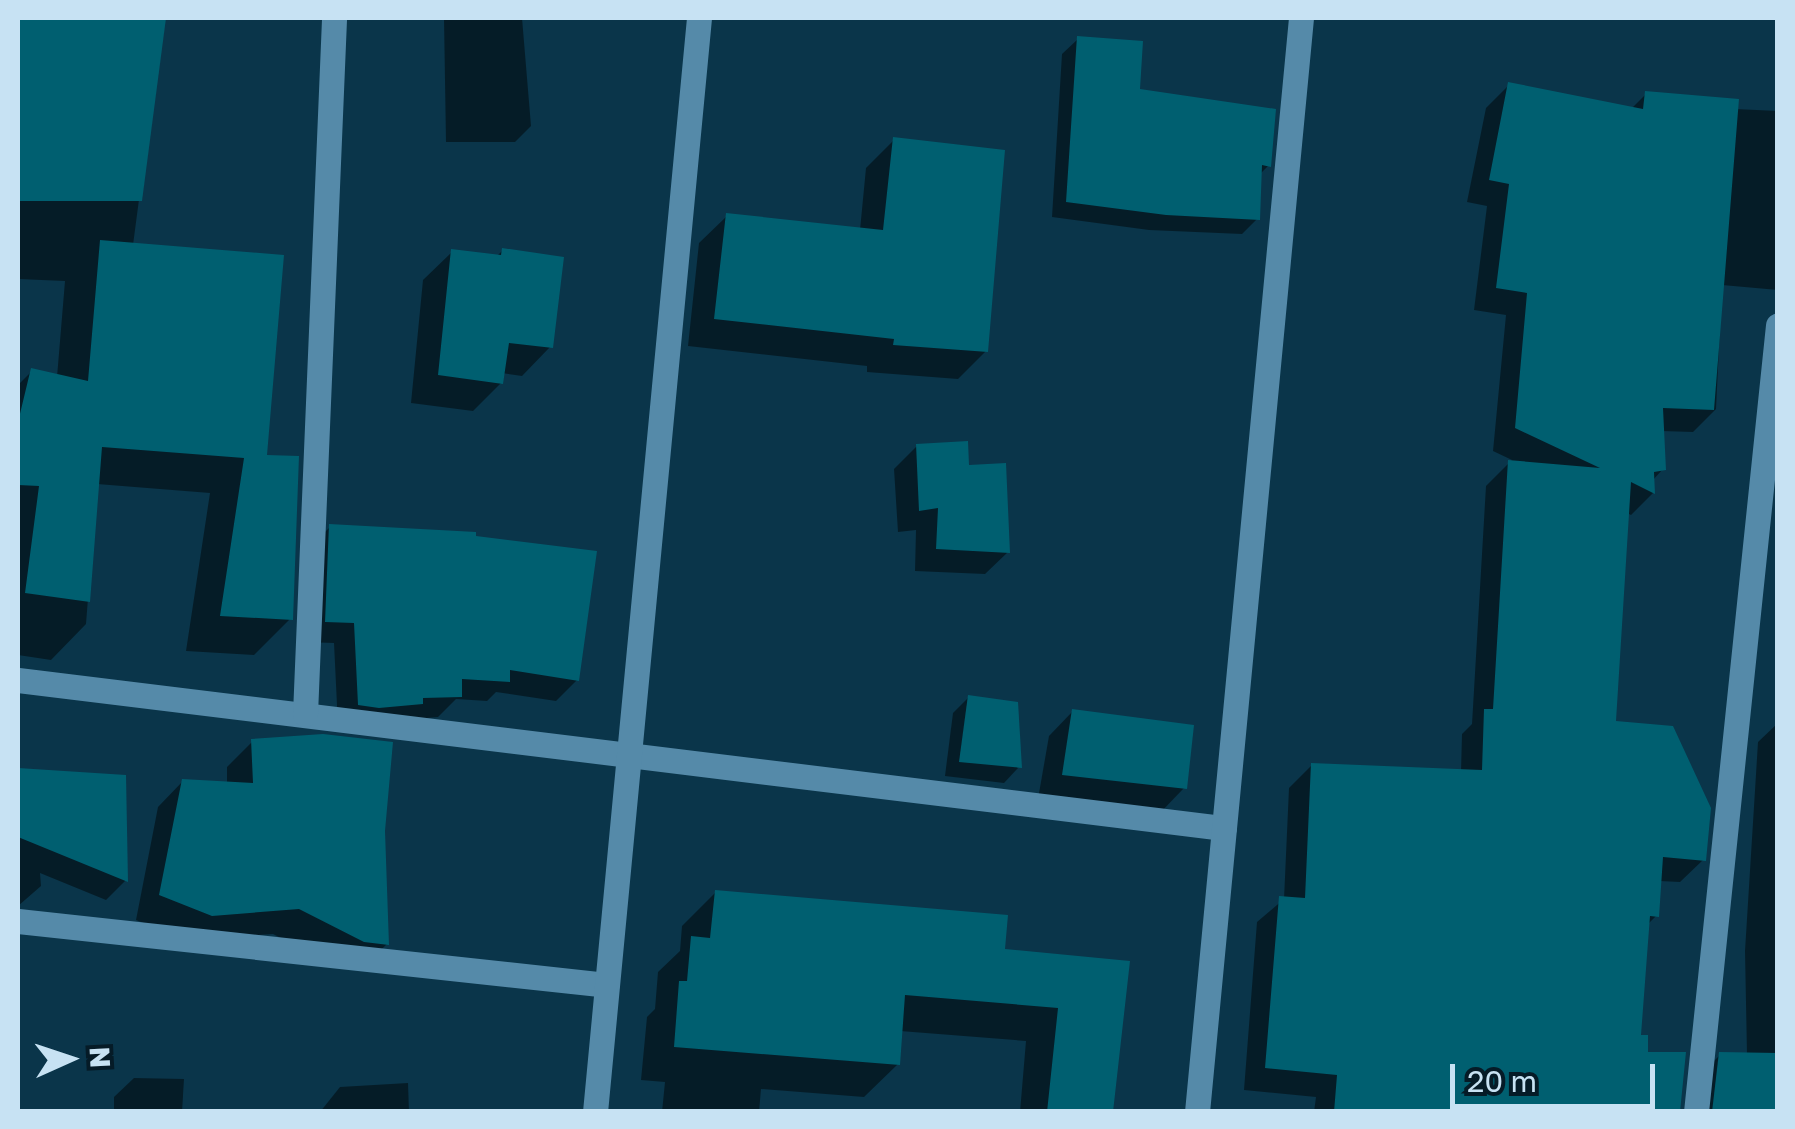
<!DOCTYPE html>
<html>
<head>
<meta charset="utf-8">
<style>
  body { margin:0 }
  #map { position:relative; width:1795px; height:1129px; overflow:hidden; background:#0a354a; font-family:"Golos Text",sans-serif }
  div>[style] { position:absolute }
  .shadow>* { inset:0; background:#0007 }
  .building>* { inset:0; background:#005f70 }
  .minor>* { height:25px; margin:-12.5px; padding:0 12.5px; transform-origin:12.5px; border-radius:12.5px; background:#558aa9 }
  span { translate:-50% -50%; white-space:nowrap; text-align:center; line-height:1.15; -webkit-text-stroke:8px #051b27; paint-order:stroke }
  .frame { position:absolute; inset:0; border:20px solid #c7e2f3; pointer-events:none }
  .north { position:absolute; left:20px; top:1009px; width:100px; height:100px; -webkit-text-stroke:8px #051b27; paint-order:stroke; rotate:87deg; font-size:28px; font-weight:700; line-height:40px; text-align:center; color:#c7e2f3 }
  .north::after { content:''; display:block; margin:auto; width:35px; height:45px; background:#c7e2f3; clip-path:polygon(50% 0,100% 100%,50% 72%,0 100%) }
  .scale { position:absolute; left:1450px; top:1064px; width:205px; height:45px; box-sizing:border-box; border:5px solid #c7e2f3; border-top:0; padding-left:12px; font-size:30px; line-height:35px; white-space:nowrap; color:#c7e2f3; -webkit-text-stroke:8px #051b27; paint-order:stroke }
</style>
</head>
<body>
<div id="map">
  <div class="shadow">
    <div style="clip-path:polygon(18px 18px,163px 18px,133px 245px,265px 457px,290px 619px,254px 655px,186px 651px,210px 493px,97px 484px,86px 624px,51px 660px,18px 655px,18px 385px,32px 371px,57px 377px,65px 281px,18px 279px)"></div>
    <div style="clip-path:polygon(444px 18px,522px 18px,531px 126px,515px 142px,446px 142px)"></div>
    <div style="clip-path:polygon(1078px 39px,1137px 91px,1268px 166px,1259px 175px,1257px 219px,1242px 234px,1149px 230px,1052px 217px,1062px 54px)"></div>
    <div style="clip-path:polygon(1509px 85px,1631px 109px,1646px 94px,1735px 109px,1778px 111px,1778px 290px,1722px 285px,1716px 409px,1693px 432px,1661px 431px,1663px 469px,1652px 481px,1653px 493px,1631px 515px,1627px 513px,1614px 723px,1703px 860px,1680px 882px,1659px 881px,1656px 916px,1647px 925px,1638px 1038px,1679px 1112px,1314px 1112px,1316px 1097px,1244px 1090px,1257px 922px,1284px 899px,1289px 788px,1312px 765px,1461px 772px,1462px 734px,1472px 724px,1486px 486px,1512px 460px,1493px 451px,1506px 315px,1474px 310px,1487px 206px,1467px 202px,1486px 108px)"></div>
    <div style="clip-path:polygon(894px 140px,986px 351px,958px 379px,867px 372px,867px 366px,688px 346px,699px 243px,727px 216px,860px 230px,866px 168px)"></div>
    <div style="clip-path:polygon(503px 250px,550px 347px,522px 376px,502px 373px,501px 383px,473px 411px,411px 403px,423px 280px,452px 252px,496px 257px)"></div>
    <div style="clip-path:polygon(917px 446px,967px 468px,1008px 552px,985px 574px,915px 571px,916px 530px,898px 532px,894px 469px)"></div>
    <div style="clip-path:polygon(330px 527px,577px 680px,556px 701px,496px 692px,487px 701px,456px 699px,438px 717px,338px 726px,334px 643px,305px 642px,309px 548px)"></div>
    <div style="clip-path:polygon(969px 697px,1019px 767px,1004px 783px,945px 776px,953px 713px)"></div>
    <div style="clip-path:polygon(1073px 711px,1184px 788px,1160px 813px,1038px 799px,1049px 736px)"></div>
    <div style="clip-path:polygon(1778px 723px,1778px 1112px,1692px 1112px,1697px 1078px,1720px 1055px,1747px 1055px,1745px 951px,1758px 742px)"></div>
    <div style="clip-path:polygon(252px 742px,383px 831px,387px 944px,361px 969px,338px 967px,273px 934px,186px 940px,136px 920px,158px 807px,183px 781px,227px 784px,227px 767px)"></div>
    <div style="clip-path:polygon(18px 770px,123px 777px,125px 881px,106px 900px,40px 873px,41px 886px,18px 906px)"></div>
    <div style="clip-path:polygon(716px 892px,1002px 951px,1127px 964px,1110px 1112px,1020px 1112px,1026px 1041px,900px 1031px,898px 1064px,864px 1097px,761px 1089px,759px 1112px,662px 1112px,665px 1082px,641px 1080px,647px 1017px,655px 1009px,658px 972px,680px 951px,682px 926px)"></div>
    <div style="clip-path:polygon(134px 1078px,184px 1079px,182px 1112px,114px 1112px,114px 1097px)"></div>
    <div style="clip-path:polygon(408px 1083px,409px 1112px,320px 1112px,340px 1087px)"></div>
  </div>
  <div class="building">
    <div style="clip-path:polygon(18px 18px,166px 18px,142px 201px,18px 201px)"></div>
    <div style="clip-path:polygon(1077px 36px,1143px 41px,1140px 89px,1276px 109px,1271px 167px,1262px 165px,1260px 220px,1166px 215px,1066px 202px)"></div>
    <div style="clip-path:polygon(1508px 82px,1643px 109px,1645px 91px,1739px 99px,1714px 410px,1663px 408px,1666px 470px,1654px 472px,1655px 494px,1631px 482px,1616px 721px,1673px 726px,1711px 808px,1706px 861px,1663px 857px,1659px 917px,1650px 916px,1641px 1035px,1648px 1035px,1648px 1052px,1686px 1052px,1680px 1112px,1334px 1112px,1337px 1075px,1265px 1068px,1279px 896px,1305px 898px,1311px 763px,1482px 770px,1484px 709px,1493px 709px,1508px 460px,1600px 468px,1515px 428px,1527px 293px,1496px 288px,1509px 184px,1489px 180px)"></div>
    <div style="clip-path:polygon(893px 137px,1005px 150px,988px 352px,893px 345px,894px 339px,714px 319px,726px 213px,883px 230px)"></div>
    <div style="clip-path:polygon(100px 240px,284px 255px,267px 455px,299px 456px,293px 620px,220px 616px,244px 458px,102px 447px,90px 602px,25px 593px,39px 486px,18px 485px,18px 422px,31px 368px,88px 381px)"></div>
    <div style="clip-path:polygon(502px 248px,564px 257px,553px 348px,509px 343px,503px 384px,438px 375px,451px 249px,501px 255px)"></div>
    <div style="clip-path:polygon(968px 441px,969px 465px,1006px 463px,1010px 553px,936px 549px,938px 508px,919px 511px,916px 444px)"></div>
    <div style="clip-path:polygon(329px 524px,476px 532px,476px 536px,597px 551px,579px 681px,510px 670px,510px 682px,462px 679px,462px 697px,423px 698px,423px 704px,379px 708px,358px 705px,354px 623px,325px 622px)"></div>
    <div style="clip-path:polygon(968px 695px,1018px 702px,1022px 768px,959px 762px)"></div>
    <div style="clip-path:polygon(1072px 709px,1194px 725px,1187px 789px,1062px 775px)"></div>
    <div style="clip-path:polygon(323px 734px,393px 742px,385px 831px,389px 945px,364px 942px,299px 909px,212px 916px,159px 895px,182px 779px,253px 783px,251px 739px)"></div>
    <div style="clip-path:polygon(18px 768px,126px 775px,128px 882px,18px 837px)"></div>
    <div style="clip-path:polygon(715px 890px,1008px 915px,1005px 949px,1130px 961px,1113px 1112px,1047px 1112px,1058px 1008px,905px 995px,900px 1065px,674px 1047px,679px 981px,687px 981px,691px 936px,710px 938px)"></div>
    <div style="clip-path:polygon(1719px 1052px,1778px 1053px,1778px 1112px,1712px 1112px)"></div>
  </div>
  <div class="minor">
    <div style="left:18px;top:680px;width:1215px;rotate:7deg"></div>
    <div style="left:305px;top:714px;width:697px;rotate:-87.61deg"></div>
    <div style="left:18px;top:921px;width:592px;rotate:6.2deg"></div>
    <div style="left:595px;top:1112px;width:1099px;rotate:-84.57deg"></div>
    <div style="left:1197px;top:1112px;width:1099px;rotate:-84.57deg"></div>
    <div style="left:1696px;top:1112px;width:791px;rotate:-84.05deg"></div>
  </div>
  <div class="frame"></div>
  <div class="north">N</div>
  <div class="scale">20 m</div>
</div>
</body>
</html>
